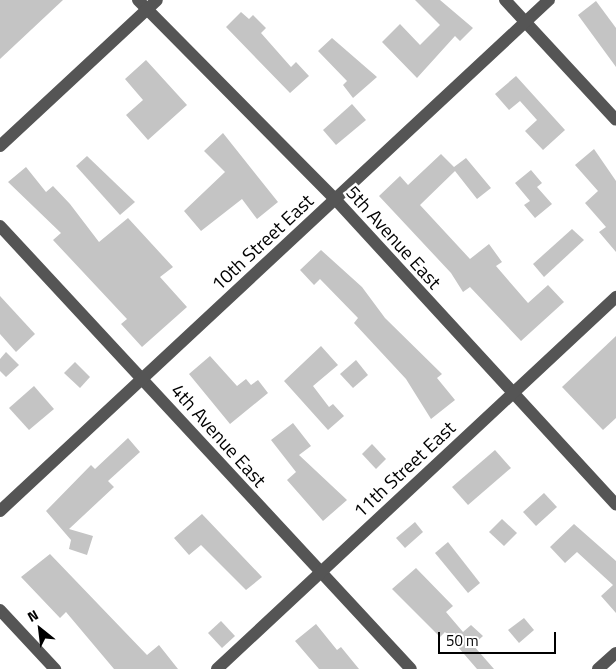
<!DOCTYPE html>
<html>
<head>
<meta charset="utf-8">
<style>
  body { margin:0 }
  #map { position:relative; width:616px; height:669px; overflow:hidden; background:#fff; font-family:"Titillium Web",sans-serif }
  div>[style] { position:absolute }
  .building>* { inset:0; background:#c4c4c4 }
  .minor>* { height:12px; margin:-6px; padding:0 6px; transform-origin:6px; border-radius:6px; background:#555 }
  span { translate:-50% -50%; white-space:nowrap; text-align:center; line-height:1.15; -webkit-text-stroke:5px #fff; paint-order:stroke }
  .street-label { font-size:19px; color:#000 }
  .north { position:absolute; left:15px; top:604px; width:50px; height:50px; -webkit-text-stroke:4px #fff; paint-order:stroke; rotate:331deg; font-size:14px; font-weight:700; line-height:20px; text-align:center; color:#000 }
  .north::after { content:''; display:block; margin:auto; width:18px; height:22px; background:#000; clip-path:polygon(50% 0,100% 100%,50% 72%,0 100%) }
  .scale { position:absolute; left:438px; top:632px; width:118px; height:22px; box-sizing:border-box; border:2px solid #000; border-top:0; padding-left:6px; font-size:15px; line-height:18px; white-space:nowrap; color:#000; -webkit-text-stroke:4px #fff; paint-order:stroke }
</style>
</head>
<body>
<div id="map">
  <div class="building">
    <div style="clip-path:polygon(0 0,63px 0,0 59px)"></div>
    <div style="clip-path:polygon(415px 0,440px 0,473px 28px,460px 41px,455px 36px,417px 78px,382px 42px,400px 24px,420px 45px,440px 25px)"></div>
    <div style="clip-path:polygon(596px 1px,616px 28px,616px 67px,578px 15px)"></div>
    <div style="clip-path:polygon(241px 12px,249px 19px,253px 15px,266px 28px,261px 33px,291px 67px,296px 62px,309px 76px,290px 93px,226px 27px)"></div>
    <div style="clip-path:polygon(332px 38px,377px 77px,353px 98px,343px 85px,347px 81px,318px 51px)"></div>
    <div style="clip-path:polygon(146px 60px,187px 105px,148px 140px,126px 115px,143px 100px,125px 79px)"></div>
    <div style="clip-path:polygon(516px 76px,565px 130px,543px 150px,525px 131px,537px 120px,520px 101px,509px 110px,495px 94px)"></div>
    <div style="clip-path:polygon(352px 104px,366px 120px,336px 145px,323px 130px)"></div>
    <div style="clip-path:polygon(223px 133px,278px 202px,257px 219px,242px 199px,201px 231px,184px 211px,225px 172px,204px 151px)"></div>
    <div style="clip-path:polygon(594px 149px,616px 181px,616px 252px,599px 232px,606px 227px,585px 203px,598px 191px,575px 165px)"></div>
    <div style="clip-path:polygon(441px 154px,454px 167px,466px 158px,491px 188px,477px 199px,455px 171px,420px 205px,470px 259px,489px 244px,502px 262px,496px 266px,528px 303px,548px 285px,564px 302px,521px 341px,470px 287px,463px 292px,451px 273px,379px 196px,400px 176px,408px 185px)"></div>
    <div style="clip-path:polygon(87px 156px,135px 202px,120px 215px,76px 166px)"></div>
    <div style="clip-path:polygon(26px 167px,46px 192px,53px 186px,70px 204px,99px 242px,128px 218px,173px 267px,160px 277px,187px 307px,142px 347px,121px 324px,127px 319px,53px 240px,61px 233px,8px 182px)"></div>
    <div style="clip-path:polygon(531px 170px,542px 183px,537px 187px,552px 204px,535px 218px,524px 205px,530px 201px,515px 183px)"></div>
    <div style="clip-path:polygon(572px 229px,584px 240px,544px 277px,533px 264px)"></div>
    <div style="clip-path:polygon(321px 250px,362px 287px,385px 318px,442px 374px,437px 378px,455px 400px,431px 419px,406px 379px,354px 323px,358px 318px,320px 279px,314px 285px,300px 270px)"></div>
    <div style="clip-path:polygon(0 296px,35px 334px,16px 352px,0 334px)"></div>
    <div style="clip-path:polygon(616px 336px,616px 418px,603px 430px,562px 387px)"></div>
    <div style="clip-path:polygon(321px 346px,338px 365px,313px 386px,329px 407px,333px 404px,344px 416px,328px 430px,284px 381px)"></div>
    <div style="clip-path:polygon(6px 352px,19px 365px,6px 377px,0 371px,0 359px)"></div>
    <div style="clip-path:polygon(210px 356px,237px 386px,246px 379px,251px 385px,258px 380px,268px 393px,230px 424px,189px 374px)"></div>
    <div style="clip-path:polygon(356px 360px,368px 375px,353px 388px,340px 374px)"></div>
    <div style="clip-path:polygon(75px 362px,90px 377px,80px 388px,64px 373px)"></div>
    <div style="clip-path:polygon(34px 386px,54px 409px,29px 430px,9px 408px)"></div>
    <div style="clip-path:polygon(293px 423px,311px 446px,299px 455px,347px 500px,323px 521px,287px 480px,296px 472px,271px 440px)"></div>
    <div style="clip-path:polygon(128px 438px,140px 452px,108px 481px,114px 487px,69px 529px,93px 536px,87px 555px,69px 549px,71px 540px,46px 511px,91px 465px,95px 469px)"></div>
    <div style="clip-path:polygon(372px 444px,386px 459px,376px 469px,362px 454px)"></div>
    <div style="clip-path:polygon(495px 450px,511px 468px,468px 505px,452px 487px)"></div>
    <div style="clip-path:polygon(544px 493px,557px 507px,536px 526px,523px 512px)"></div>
    <div style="clip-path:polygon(202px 514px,262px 577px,246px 590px,201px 545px,189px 555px,174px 538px)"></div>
    <div style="clip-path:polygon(502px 519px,517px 533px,504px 546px,489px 532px)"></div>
    <div style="clip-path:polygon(415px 522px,423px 532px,405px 548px,396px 538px)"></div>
    <div style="clip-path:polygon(574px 524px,616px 561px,616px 613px,601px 596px,613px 585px,577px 552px,565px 563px,550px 547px)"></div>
    <div style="clip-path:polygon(448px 542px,480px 583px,468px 593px,435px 553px)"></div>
    <div style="clip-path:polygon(50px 554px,147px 655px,159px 645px,178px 669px,114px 669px,66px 612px,60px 618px,21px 577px)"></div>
    <div style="clip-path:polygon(416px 568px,453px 606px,446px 612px,463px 632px,471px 625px,483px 636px,473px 645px,494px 669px,477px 669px,445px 632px,440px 637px,392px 589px)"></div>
    <div style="clip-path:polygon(524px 618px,534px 630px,519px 643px,508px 630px)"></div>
    <div style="clip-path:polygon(221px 621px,235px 636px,222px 648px,208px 633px)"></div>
    <div style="clip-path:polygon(316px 624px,337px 650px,341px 647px,359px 669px,319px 669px,295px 641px)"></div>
  </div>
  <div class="minor">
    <div style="left:138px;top:0;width:280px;rotate:45.3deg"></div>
    <div style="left:335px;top:199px;width:415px;rotate:47.4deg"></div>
    <div style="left:505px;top:0;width:163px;rotate:47.2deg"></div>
    <div style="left:0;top:146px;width:214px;rotate:-42.9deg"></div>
    <div style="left:0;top:226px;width:604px;rotate:47.15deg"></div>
    <div style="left:0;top:511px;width:750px;rotate:-42.95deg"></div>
    <div style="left:0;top:610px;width:81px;rotate:47deg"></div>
    <div style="left:217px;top:669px;width:546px;rotate:-42.99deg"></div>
    <div style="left:598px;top:669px;width:24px;rotate:-42deg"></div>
  </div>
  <div class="street-label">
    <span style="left:394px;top:237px;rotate:48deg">5th Avenue East</span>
    <span style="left:262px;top:242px;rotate:-43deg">10th Street East</span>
    <span style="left:219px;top:435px;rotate:48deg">4th Avenue East</span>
    <span style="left:404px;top:469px;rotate:-43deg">11th Street East</span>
  </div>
  <div class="north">N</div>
  <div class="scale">50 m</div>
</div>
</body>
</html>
